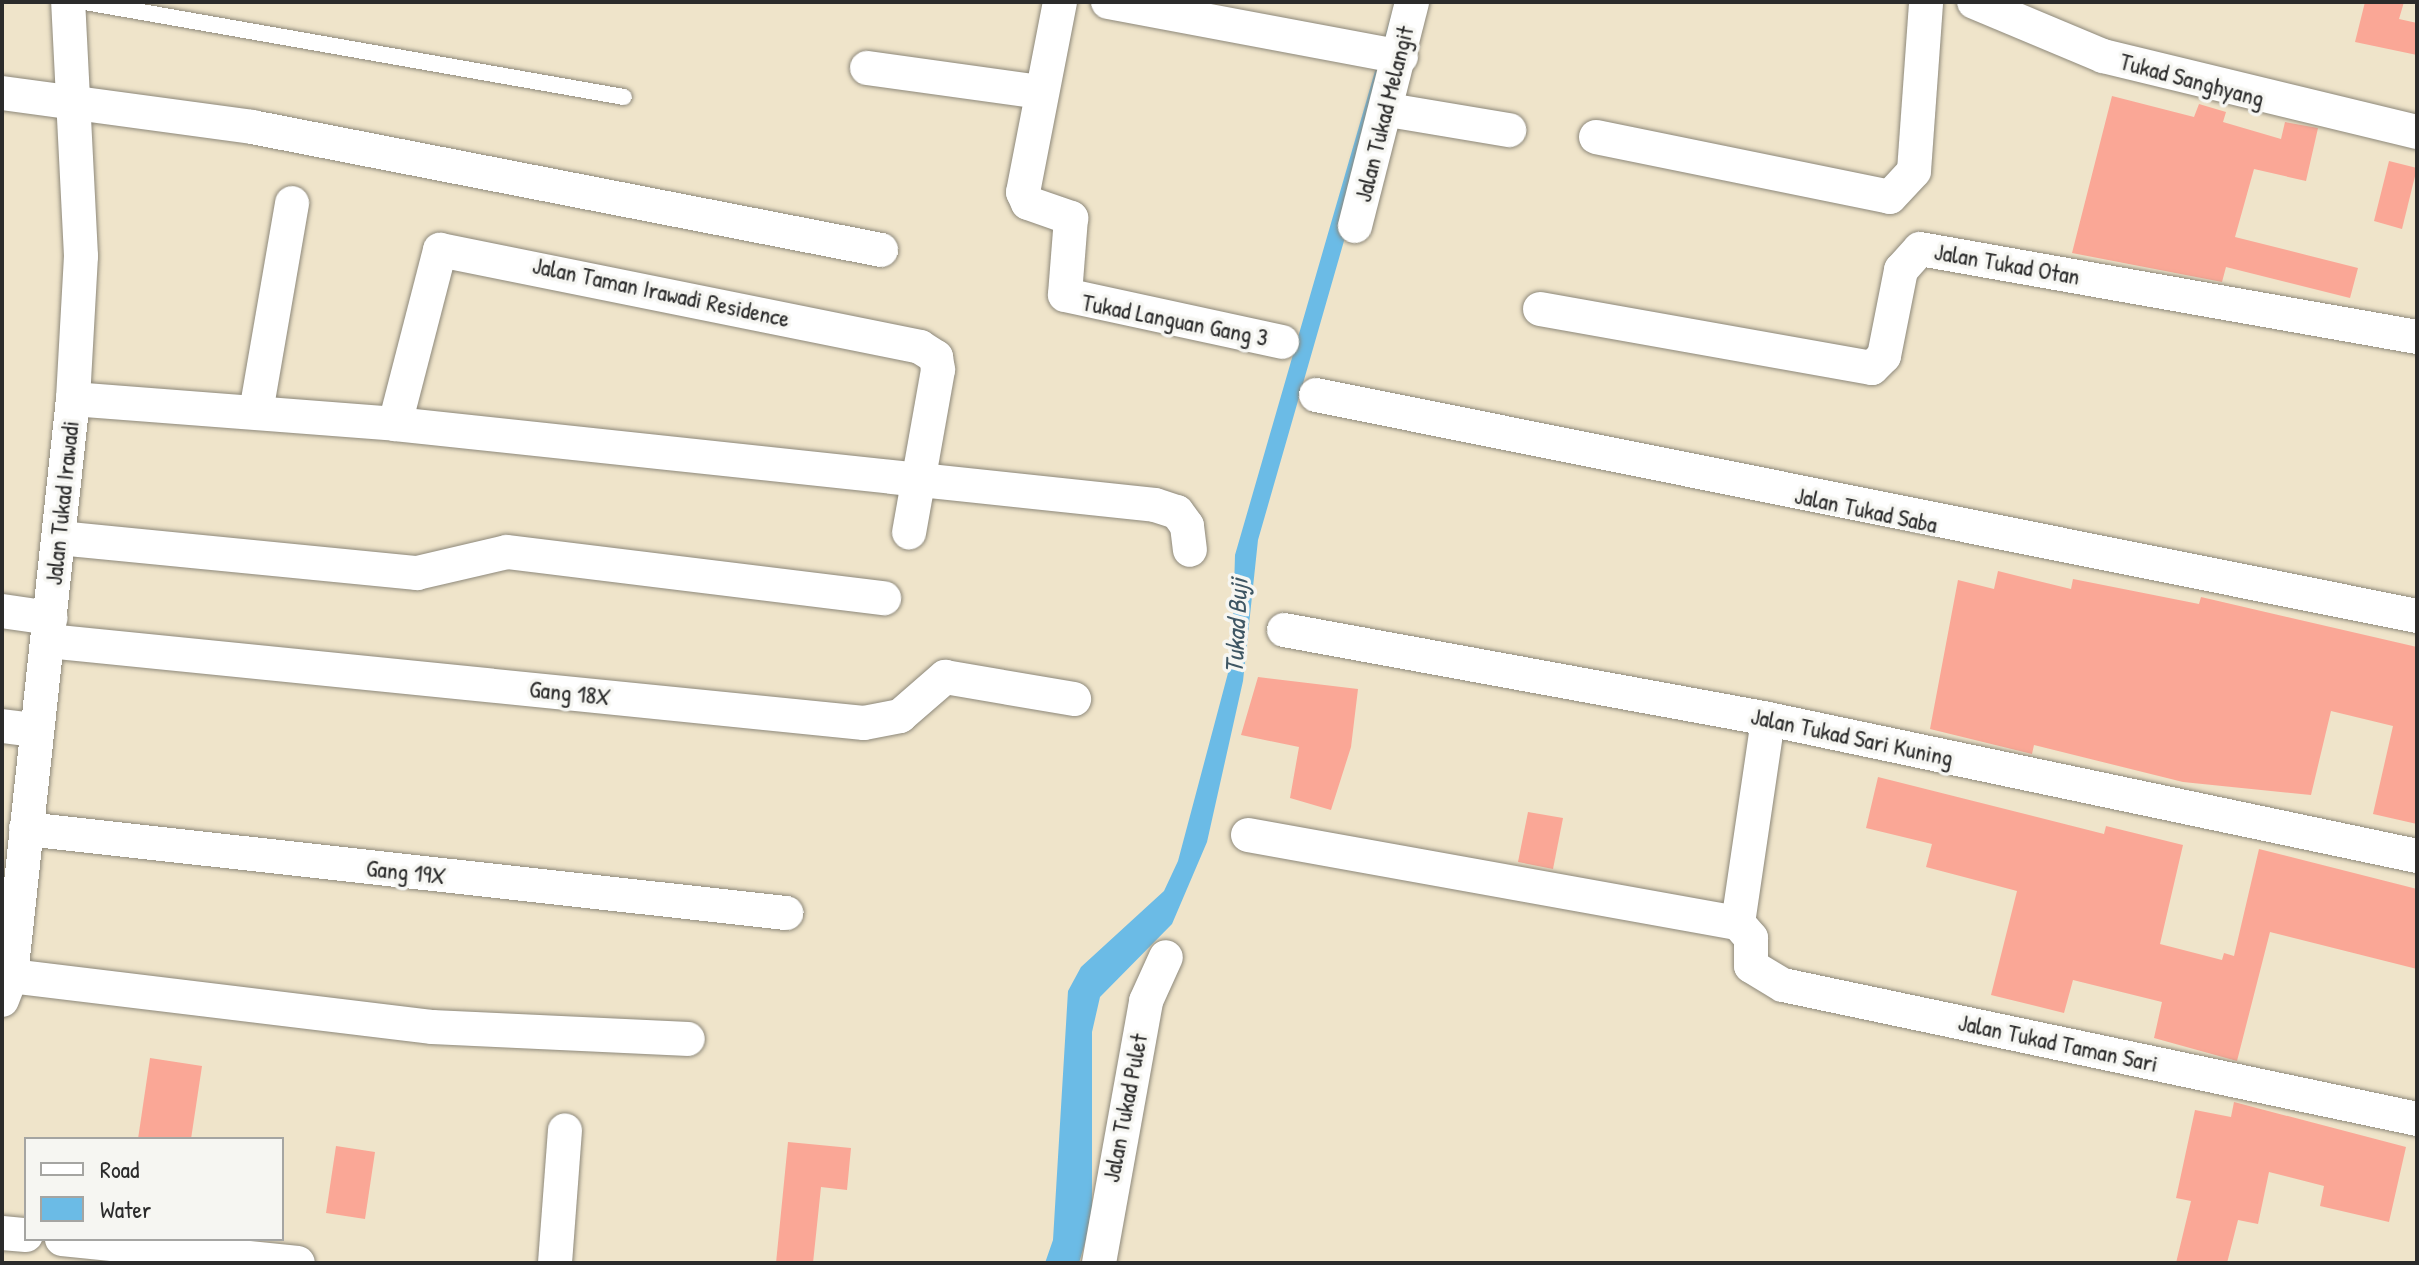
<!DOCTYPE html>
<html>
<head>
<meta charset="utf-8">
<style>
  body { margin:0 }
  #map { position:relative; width:2419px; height:1265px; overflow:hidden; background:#efe4ca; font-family:"Patrick Hand",sans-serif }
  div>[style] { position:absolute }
  .water>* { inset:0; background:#6bbbe6 }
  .building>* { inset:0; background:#faa796 }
  .roads { filter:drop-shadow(0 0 2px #8d887a) drop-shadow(0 0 2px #8d887a) }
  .service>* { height:16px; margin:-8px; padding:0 8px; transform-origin:8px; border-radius:8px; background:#fff }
  .minor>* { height:34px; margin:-17px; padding:0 17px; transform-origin:17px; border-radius:17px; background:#fff }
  span { translate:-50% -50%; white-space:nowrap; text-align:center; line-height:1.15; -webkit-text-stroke:7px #f6f6f2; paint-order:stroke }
  .street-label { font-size:24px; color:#2b2b2b }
  .water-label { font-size:26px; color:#3e5663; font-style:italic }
  .frame { position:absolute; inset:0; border:4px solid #2b2b2b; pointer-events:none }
  .legend { position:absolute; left:24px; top:1137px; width:260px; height:104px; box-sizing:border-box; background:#f6f6f2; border:2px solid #a5a5a2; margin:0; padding:10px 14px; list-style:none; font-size:24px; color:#2b2b2b }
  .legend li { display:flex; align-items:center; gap:16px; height:40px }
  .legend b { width:40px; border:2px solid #a5a5a2 }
</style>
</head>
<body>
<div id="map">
  <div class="water">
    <div style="clip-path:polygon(1395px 2px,1373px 140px,1258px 540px,1243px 681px,1207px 842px,1172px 924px,1100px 997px,1092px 1032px,1092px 1219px,1079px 1263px,1045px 1263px,1053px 1240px,1068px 991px,1081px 967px,1164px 891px,1178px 861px,1232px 658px,1235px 555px)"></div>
  </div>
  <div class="building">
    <div style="clip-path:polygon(2365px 2px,2404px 2px,2399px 19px,2417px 23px,2417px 55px,2355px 42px)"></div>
    <div style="clip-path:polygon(2112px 96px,2194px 117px,2199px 104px,2226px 112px,2223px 122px,2281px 139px,2285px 122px,2318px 128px,2306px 181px,2254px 169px,2235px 237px,2358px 268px,2350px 298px,2226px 267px,2222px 282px,2072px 253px)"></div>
    <div style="clip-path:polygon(2389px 161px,2417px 168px,2402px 229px,2374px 221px)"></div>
    <div style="clip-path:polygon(1998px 571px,2071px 589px,2073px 579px,2199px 604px,2201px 597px,2417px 647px,2417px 824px,2373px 814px,2393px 726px,2331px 711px,2311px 795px,2183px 782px,2034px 745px,2032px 754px,1930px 729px,1958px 580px,1994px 589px)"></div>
    <div style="clip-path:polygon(1258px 677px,1358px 689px,1351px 747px,1331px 810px,1290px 798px,1299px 747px,1241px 735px)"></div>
    <div style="clip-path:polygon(1878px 777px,2104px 834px,2106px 826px,2183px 845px,2160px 944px,2222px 960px,2224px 953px,2234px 956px,2259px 849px,2417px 889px,2417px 969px,2270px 932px,2237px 1061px,2154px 1038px,2162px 1002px,2073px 980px,2064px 1013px,1991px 995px,2017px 891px,1926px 867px,1932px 844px,1866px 828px)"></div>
    <div style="clip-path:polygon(1528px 812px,1563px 818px,1553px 869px,1518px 862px)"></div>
    <div style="clip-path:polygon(150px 1058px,202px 1066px,191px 1139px,138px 1139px)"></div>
    <div style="clip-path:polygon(2234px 1102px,2406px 1147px,2389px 1222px,2320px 1206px,2324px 1186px,2269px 1172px,2258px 1224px,2238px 1220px,2227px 1263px,2176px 1263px,2191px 1201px,2176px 1198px,2195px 1110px,2231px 1117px)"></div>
    <div style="clip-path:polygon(788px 1142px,851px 1148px,847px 1190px,821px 1187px,813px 1263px,776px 1263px)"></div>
    <div style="clip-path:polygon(336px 1146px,375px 1152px,365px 1219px,326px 1213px)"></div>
  </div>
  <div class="roads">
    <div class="service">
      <div style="left:85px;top:2px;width:547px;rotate:10deg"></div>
    </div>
    <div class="minor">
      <div style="left:1060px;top:2px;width:194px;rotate:101deg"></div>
      <div style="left:1023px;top:192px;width:12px;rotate:66deg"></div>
      <div style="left:1028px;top:203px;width:46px;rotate:19.2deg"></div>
      <div style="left:1071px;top:218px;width:77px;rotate:94.5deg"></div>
      <div style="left:1065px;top:295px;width:222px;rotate:12.2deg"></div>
      <div style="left:1108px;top:2px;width:298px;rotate:10.6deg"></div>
      <div style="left:1974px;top:2px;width:140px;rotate:22.7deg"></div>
      <div style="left:2103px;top:56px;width:323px;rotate:13.6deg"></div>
      <div style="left:867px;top:68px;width:176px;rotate:7.9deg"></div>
      <div style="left:2px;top:93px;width:252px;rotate:7.7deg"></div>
      <div style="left:252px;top:127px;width:641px;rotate:11.06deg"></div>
      <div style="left:1389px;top:110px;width:122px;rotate:9.5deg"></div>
      <div style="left:1596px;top:137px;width:300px;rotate:11.5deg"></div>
      <div style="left:1890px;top:197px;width:35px;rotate:-47deg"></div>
      <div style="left:1914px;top:171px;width:169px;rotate:-85.9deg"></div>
      <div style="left:1355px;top:226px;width:231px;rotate:-75.7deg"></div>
      <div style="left:1540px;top:309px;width:337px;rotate:10.1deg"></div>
      <div style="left:1872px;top:368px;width:17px;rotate:-45deg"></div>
      <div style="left:1884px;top:356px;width:88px;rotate:-78.8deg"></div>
      <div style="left:1901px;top:270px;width:28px;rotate:-48deg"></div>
      <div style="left:1920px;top:249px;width:505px;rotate:10.04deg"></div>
      <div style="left:1316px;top:395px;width:1123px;rotate:11.35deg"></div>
      <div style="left:73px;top:399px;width:323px;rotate:4.4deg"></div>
      <div style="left:395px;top:424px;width:764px;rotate:6.08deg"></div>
      <div style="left:1155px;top:505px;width:23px;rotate:18deg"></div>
      <div style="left:1177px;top:512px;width:17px;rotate:54deg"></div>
      <div style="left:1187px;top:526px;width:24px;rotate:83deg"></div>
      <div style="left:256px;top:412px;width:212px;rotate:-80.2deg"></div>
      <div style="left:395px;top:424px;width:180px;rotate:-75.5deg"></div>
      <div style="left:440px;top:250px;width:490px;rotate:11.4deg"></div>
      <div style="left:920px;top:347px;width:19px;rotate:32deg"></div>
      <div style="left:936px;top:357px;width:13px;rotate:81deg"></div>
      <div style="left:938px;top:370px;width:165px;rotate:100.1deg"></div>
      <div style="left:59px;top:538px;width:360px;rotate:5.6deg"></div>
      <div style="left:417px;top:573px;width:92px;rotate:-13.1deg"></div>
      <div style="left:507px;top:552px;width:380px;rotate:7deg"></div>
      <div style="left:2px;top:611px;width:49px;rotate:8.3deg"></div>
      <div style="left:1284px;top:630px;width:492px;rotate:10.4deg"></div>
      <div style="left:1768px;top:719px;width:663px;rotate:11.92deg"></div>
      <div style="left:48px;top:641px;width:820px;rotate:5.74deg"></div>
      <div style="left:864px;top:723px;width:37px;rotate:-11deg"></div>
      <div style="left:900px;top:716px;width:60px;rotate:-40.9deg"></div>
      <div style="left:945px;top:677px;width:131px;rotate:9.7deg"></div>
      <div style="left:2px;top:726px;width:35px;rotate:7deg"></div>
      <div style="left:26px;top:829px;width:765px;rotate:6.31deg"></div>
      <div style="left:1248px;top:835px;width:498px;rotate:10.2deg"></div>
      <div style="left:1738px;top:923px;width:20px;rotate:49deg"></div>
      <div style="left:1751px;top:938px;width:28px;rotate:90deg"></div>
      <div style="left:1751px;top:966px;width:37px;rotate:31deg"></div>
      <div style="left:1783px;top:985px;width:648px;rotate:11.93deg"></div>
      <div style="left:1738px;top:923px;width:206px;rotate:-81.6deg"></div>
      <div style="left:11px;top:976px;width:425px;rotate:6.9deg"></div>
      <div style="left:433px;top:1027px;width:255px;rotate:2.7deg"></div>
      <div style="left:2px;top:1000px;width:26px;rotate:-69deg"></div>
      <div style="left:11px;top:976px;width:580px;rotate:-83.87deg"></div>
      <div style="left:73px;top:399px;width:143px;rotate:-86.8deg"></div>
      <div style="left:81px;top:256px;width:254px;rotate:-92.9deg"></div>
      <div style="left:2px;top:1233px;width:24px;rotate:5deg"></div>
      <div style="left:62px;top:1239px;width:237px;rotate:5.8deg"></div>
      <div style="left:555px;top:1263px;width:133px;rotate:-85.7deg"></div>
      <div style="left:1099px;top:1263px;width:266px;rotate:-79.8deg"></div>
      <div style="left:1146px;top:1001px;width:48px;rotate:-65.6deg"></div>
    </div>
  </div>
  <div class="street-label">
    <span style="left:2192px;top:80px;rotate:15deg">Tukad Sanghyang</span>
    <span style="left:1384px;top:114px;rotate:-76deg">Jalan Tukad Melangit</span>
    <span style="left:2007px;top:264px;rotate:10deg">Jalan Tukad Otan</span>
    <span style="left:661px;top:292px;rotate:12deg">Jalan Taman Irawadi Residence</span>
    <span style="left:1175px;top:320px;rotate:11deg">Tukad Languan Gang 3</span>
    <span style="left:62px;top:503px;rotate:-84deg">Jalan Tukad Irawadi</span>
    <span style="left:1866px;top:510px;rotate:12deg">Jalan Tukad Saba</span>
    <span style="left:570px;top:693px;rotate:6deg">Gang 18X</span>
    <span style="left:1852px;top:737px;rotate:12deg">Jalan Tukad Sari Kuning</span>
    <span style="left:406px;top:872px;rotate:6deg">Gang 19X</span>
    <span style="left:2058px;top:1043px;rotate:12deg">Jalan Tukad Taman Sari</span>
    <span style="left:1125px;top:1108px;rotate:-79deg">Jalan Tukad Pulet</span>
  </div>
  <div class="water-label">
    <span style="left:1236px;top:626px;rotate:-87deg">Tukad Buji</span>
  </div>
  <div class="frame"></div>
  <ul class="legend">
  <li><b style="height:10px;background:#fff"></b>Road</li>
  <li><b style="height:22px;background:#6bbbe6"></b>Water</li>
  </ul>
</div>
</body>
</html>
